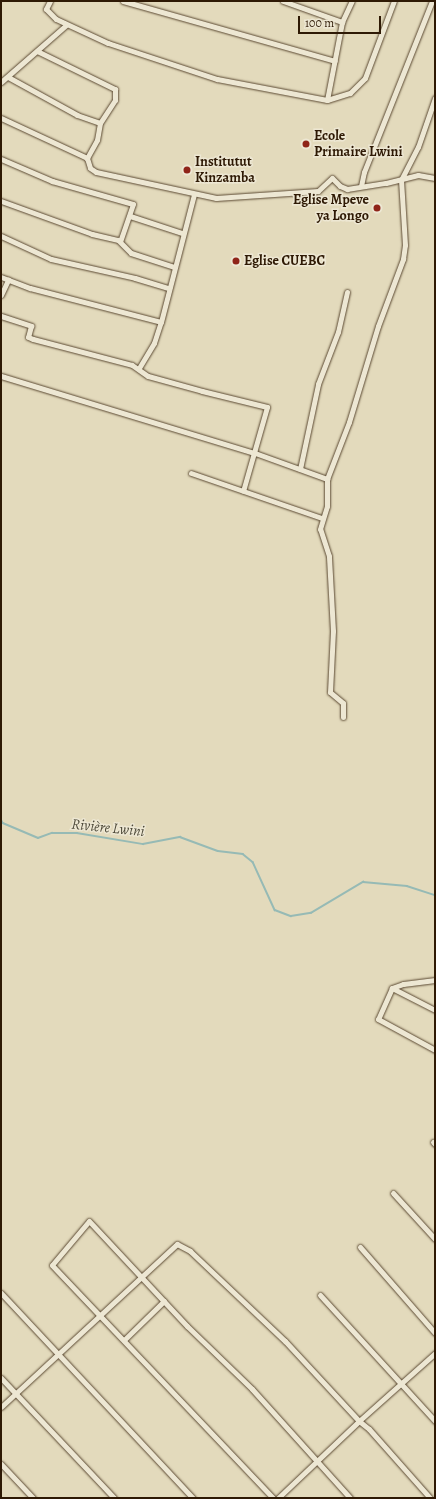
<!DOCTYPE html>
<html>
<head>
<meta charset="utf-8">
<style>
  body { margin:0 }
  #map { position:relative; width:436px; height:1499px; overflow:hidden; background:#e3dabc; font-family:Alegreya,serif }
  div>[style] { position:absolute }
  .stream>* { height:1.5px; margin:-0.75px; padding:0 0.75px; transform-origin:0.75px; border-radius:0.75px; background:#96bab5 }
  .roads { filter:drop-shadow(0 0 1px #5b4932) drop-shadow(0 0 1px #5b4932) }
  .street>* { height:5px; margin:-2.5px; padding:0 2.5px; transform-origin:2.5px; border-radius:2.5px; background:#ede7d3 }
  .dots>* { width:11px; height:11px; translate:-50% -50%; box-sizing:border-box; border:2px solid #ede7d3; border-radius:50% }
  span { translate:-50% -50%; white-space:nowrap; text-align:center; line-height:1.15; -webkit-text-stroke:3px #ede7d3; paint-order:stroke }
  .poi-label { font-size:14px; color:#2e1904; font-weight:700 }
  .left { translate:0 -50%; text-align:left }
  .right { translate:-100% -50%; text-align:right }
  .water-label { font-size:15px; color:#4d4939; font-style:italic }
  .frame { position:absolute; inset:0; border:2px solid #2e1904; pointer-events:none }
  .scale { position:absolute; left:298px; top:16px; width:83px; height:18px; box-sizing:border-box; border:2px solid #2e1904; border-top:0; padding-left:5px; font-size:12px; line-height:14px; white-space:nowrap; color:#2e1904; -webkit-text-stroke:3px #ede7d3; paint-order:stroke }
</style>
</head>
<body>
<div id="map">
  <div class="stream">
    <div style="left:1px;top:819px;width:4px;rotate:63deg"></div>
    <div style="left:3px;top:823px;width:38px;rotate:23deg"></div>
    <div style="left:38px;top:838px;width:15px;rotate:-20deg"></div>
    <div style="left:52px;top:833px;width:25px"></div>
    <div style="left:77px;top:833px;width:67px;rotate:9.5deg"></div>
    <div style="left:143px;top:844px;width:38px;rotate:-11deg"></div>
    <div style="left:180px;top:837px;width:40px;rotate:20.2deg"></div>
    <div style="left:218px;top:851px;width:25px;rotate:7deg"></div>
    <div style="left:243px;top:854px;width:13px;rotate:39deg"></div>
    <div style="left:253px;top:862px;width:53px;rotate:65.4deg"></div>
    <div style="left:275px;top:910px;width:17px;rotate:21deg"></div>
    <div style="left:291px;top:916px;width:20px;rotate:-9deg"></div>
    <div style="left:311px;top:913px;width:61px;rotate:-30.8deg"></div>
    <div style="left:363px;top:882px;width:44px;rotate:5.2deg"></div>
    <div style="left:407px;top:886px;width:29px;rotate:18deg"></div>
  </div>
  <div class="roads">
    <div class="street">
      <div style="left:50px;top:1px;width:9px;rotate:117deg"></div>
      <div style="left:46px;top:9px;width:14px;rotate:45deg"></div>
      <div style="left:56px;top:19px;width:57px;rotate:24.8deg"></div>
      <div style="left:108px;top:43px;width:115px;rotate:18.3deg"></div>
      <div style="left:217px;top:79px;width:112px;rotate:10.8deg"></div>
      <div style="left:327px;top:100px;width:24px;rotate:-17deg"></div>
      <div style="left:350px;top:93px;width:21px;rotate:-45deg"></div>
      <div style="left:365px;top:78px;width:82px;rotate:-69.4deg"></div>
      <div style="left:123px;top:1px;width:220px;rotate:15.8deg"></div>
      <div style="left:283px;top:1px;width:63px;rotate:19.6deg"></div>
      <div style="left:37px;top:51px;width:87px;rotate:26deg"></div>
      <div style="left:115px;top:89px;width:11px;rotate:90deg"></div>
      <div style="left:115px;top:100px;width:27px;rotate:123deg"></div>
      <div style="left:100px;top:123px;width:17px;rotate:100deg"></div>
      <div style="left:97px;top:140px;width:21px;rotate:119deg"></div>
      <div style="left:8px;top:77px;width:79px;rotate:28.8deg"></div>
      <div style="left:77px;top:115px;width:24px;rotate:19deg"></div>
      <div style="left:1px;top:82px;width:86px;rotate:-41.2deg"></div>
      <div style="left:327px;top:100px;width:79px;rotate:-79.1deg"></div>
      <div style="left:342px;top:22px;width:23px;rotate:-65deg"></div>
      <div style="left:1px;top:118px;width:95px;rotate:24.9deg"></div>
      <div style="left:87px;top:158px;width:10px;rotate:73deg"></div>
      <div style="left:90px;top:168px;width:7px;rotate:34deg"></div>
      <div style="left:96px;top:172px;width:123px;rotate:12.2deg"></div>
      <div style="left:216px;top:198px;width:102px;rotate:-3.9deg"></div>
      <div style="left:318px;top:191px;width:19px;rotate:-43deg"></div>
      <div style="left:332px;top:178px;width:11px;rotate:45deg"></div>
      <div style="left:340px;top:186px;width:8px;rotate:23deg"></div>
      <div style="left:347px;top:189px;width:39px;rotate:-9deg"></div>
      <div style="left:386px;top:183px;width:33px;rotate:-14deg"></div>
      <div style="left:418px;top:175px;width:17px;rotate:10deg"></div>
      <div style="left:1px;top:159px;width:56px;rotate:23.3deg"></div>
      <div style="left:52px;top:181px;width:84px;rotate:15.9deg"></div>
      <div style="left:133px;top:204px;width:39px;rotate:109deg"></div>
      <div style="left:361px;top:186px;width:14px;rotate:-78deg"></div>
      <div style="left:364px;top:172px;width:184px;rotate:-68.3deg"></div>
      <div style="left:1px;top:201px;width:97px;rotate:19.9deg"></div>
      <div style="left:92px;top:234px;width:27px;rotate:13deg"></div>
      <div style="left:118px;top:240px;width:18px;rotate:45deg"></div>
      <div style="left:131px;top:253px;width:45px;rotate:18deg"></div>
      <div style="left:130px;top:216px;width:55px;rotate:18.1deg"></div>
      <div style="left:1px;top:236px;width:55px;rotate:24.7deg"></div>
      <div style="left:51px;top:259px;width:86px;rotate:12.7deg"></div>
      <div style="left:135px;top:278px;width:34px;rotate:17deg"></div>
      <div style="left:1px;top:277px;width:31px;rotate:21deg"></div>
      <div style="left:30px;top:288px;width:135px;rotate:14.5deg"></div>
      <div style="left:1px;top:295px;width:17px;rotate:-65deg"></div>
      <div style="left:1px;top:316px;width:32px;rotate:18deg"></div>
      <div style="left:31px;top:326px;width:11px;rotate:105deg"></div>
      <div style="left:28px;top:337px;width:5px;rotate:22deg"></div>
      <div style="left:33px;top:339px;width:102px;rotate:14.7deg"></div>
      <div style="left:132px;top:365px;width:19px;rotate:35deg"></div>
      <div style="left:148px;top:376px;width:56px;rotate:15.5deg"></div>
      <div style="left:202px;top:391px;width:67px;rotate:13.8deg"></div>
      <div style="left:267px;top:407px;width:87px;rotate:105.9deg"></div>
      <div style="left:139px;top:368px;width:29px;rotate:-59deg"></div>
      <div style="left:154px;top:343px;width:22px;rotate:-72deg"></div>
      <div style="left:161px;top:322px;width:132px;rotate:-75.5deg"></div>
      <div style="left:1px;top:376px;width:265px;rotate:16.9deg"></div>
      <div style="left:255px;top:453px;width:77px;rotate:19.9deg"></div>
      <div style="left:300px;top:469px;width:87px;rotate:-78deg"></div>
      <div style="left:318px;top:384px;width:56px;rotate:-69deg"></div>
      <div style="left:338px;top:332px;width:41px;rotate:-77.3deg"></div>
      <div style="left:191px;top:473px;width:139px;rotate:19deg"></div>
      <div style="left:343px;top:717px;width:14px;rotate:-90deg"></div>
      <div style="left:343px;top:703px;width:17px;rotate:-140deg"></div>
      <div style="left:330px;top:692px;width:61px;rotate:-87.2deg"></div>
      <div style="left:333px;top:631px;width:75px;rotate:-93.1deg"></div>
      <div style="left:329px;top:556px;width:28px;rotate:-108deg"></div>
      <div style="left:320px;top:529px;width:24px;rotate:-73deg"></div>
      <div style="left:327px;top:506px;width:27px;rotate:-90deg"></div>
      <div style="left:327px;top:479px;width:61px;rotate:-68.9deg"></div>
      <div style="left:349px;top:422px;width:100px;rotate:-73.2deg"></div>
      <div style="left:378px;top:326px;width:72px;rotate:-69.5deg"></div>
      <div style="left:403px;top:259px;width:14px;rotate:-82deg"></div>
      <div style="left:405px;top:245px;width:65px;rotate:-93.5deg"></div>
      <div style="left:401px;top:180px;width:37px;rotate:-63deg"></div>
      <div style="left:418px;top:147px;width:52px;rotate:-70.9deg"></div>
      <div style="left:435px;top:980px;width:32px;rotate:173deg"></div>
      <div style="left:403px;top:984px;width:12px;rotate:160deg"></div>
      <div style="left:392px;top:988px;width:34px;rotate:114deg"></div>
      <div style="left:378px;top:1019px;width:65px;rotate:28.5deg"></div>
      <div style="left:392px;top:988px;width:48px;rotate:27.1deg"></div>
      <div style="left:433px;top:1142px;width:3px;rotate:45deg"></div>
      <div style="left:393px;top:1193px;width:62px;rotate:47.6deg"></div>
      <div style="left:360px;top:1247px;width:114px;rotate:48.9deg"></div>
      <div style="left:1px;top:1293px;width:281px;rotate:46.9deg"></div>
      <div style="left:320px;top:1295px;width:171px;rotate:47.6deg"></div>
      <div style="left:124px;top:1340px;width:56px;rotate:-44.3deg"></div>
      <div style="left:1px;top:1378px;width:165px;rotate:46.7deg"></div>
      <div style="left:1px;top:1407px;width:240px;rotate:-42.8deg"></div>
      <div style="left:177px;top:1244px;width:15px;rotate:28deg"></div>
      <div style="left:190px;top:1251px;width:131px;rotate:43.5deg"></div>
      <div style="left:285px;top:1341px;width:109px;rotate:47.2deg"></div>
      <div style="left:359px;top:1421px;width:13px;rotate:39deg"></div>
      <div style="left:369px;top:1429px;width:92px;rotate:48.5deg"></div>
      <div style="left:1px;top:1464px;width:47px;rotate:46.7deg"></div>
      <div style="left:273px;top:1498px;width:321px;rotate:-133.5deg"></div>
      <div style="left:52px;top:1265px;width:57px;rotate:-49.9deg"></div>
      <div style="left:89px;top:1221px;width:144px;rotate:47deg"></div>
      <div style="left:187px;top:1326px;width:91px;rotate:44.1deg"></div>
      <div style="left:252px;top:1389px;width:147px;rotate:48deg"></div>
      <div style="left:278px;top:1498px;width:112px;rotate:-43.5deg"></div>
      <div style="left:359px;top:1421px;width:102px;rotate:-41.8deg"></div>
    </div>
  </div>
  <div class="dots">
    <div style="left:306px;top:144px;background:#8f2418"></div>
    <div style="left:187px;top:170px;background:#8f2418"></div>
    <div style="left:377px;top:208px;background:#8f2418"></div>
    <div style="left:236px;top:261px;background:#8f2418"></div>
  </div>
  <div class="poi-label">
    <span class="left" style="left:314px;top:144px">Ecole<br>Primaire Lwini</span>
    <span class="left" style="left:195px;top:170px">Institutut<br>Kinzamba</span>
    <span class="right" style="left:369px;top:208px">Eglise Mpeve<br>ya Longo</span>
    <span class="left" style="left:244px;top:261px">Eglise CUEBC</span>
  </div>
  <div class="water-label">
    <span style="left:108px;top:828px;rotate:6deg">Rivière Lwini</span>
  </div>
  <div class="frame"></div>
  <div class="scale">100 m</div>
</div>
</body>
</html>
